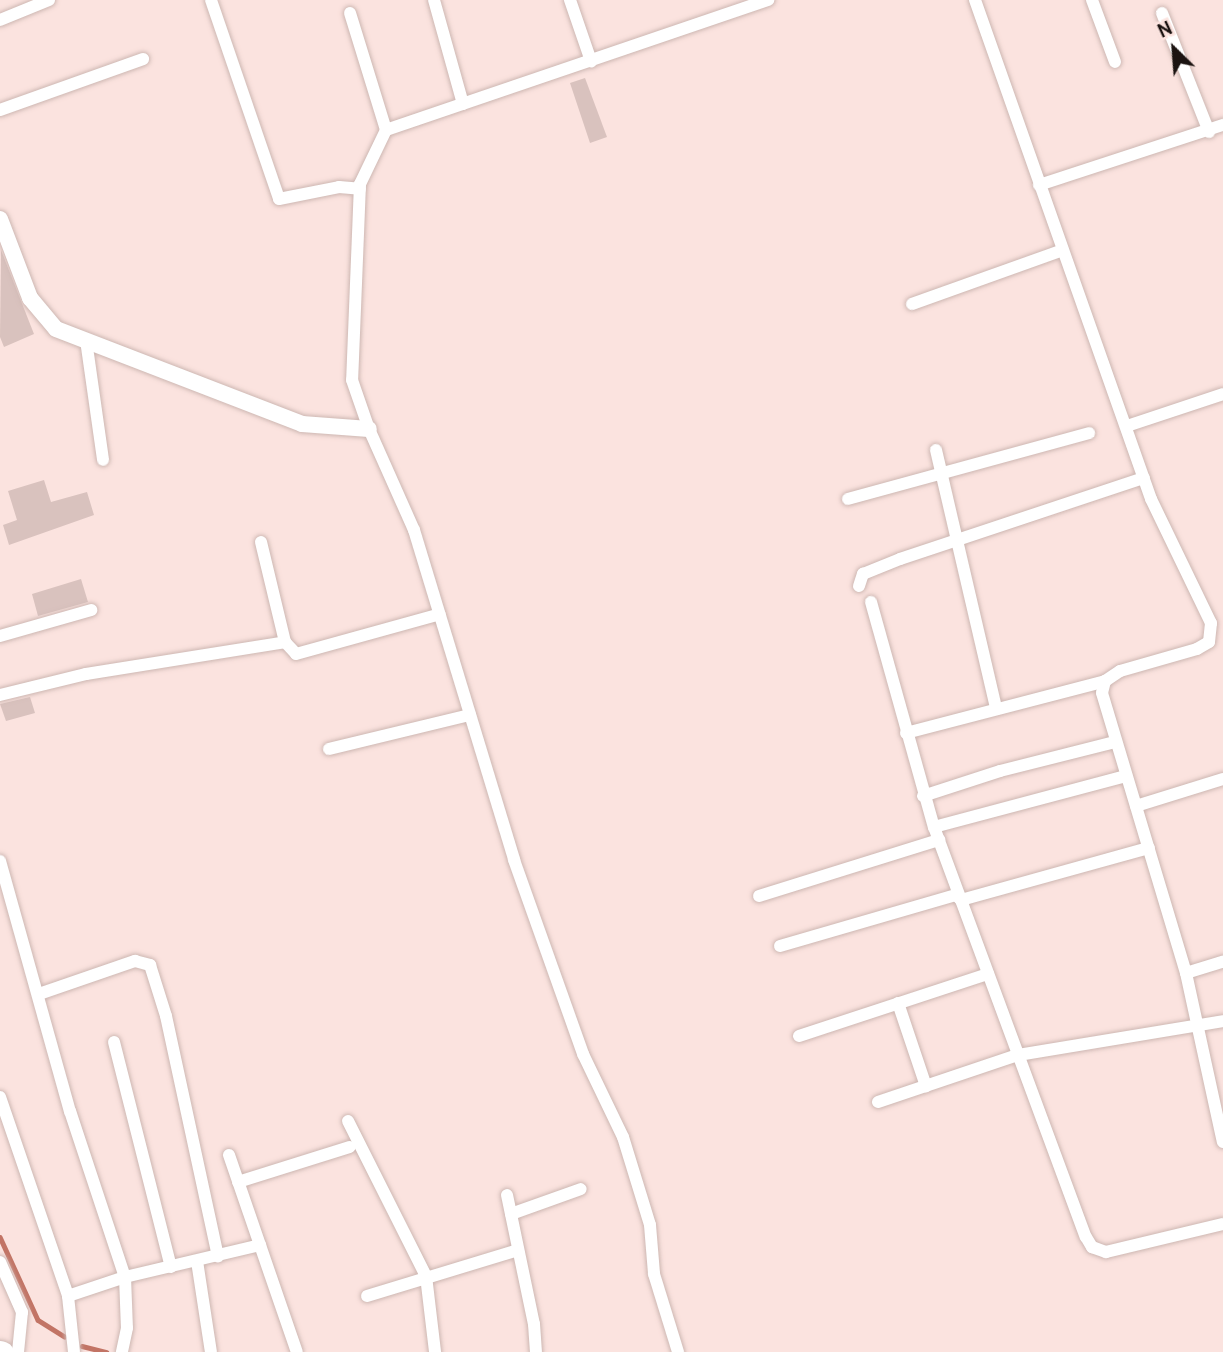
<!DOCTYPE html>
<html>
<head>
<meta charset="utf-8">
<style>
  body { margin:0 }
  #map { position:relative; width:1223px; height:1352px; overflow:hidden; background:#fbe3df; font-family:Cabin,sans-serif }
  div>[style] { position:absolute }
  .stream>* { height:4.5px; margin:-2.25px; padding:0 2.25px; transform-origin:2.25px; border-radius:2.25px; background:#c27465 }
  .building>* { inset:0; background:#d9c2be }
  .roads { filter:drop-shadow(0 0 2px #cdb7b2) drop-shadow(0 0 2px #cdb7b2) }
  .minor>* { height:12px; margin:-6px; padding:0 6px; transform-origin:6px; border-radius:6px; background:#fff }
  .tertiary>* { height:16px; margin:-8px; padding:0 8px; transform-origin:8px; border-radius:8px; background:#fff }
  .trunk>* { height:21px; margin:-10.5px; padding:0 10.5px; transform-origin:10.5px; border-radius:10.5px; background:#fff }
  span { translate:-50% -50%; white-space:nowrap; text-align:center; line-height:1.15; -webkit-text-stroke:5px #fbe3df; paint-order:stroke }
  .north { position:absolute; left:1139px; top:14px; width:70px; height:70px; -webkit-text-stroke:5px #fbe3df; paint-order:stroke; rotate:335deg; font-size:19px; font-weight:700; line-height:28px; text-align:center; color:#1b1311 }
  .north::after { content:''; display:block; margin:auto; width:24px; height:32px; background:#1b1311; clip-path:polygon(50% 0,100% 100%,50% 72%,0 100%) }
</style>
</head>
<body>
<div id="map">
  <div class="stream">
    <div style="left:0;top:1237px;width:91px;rotate:65.4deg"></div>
    <div style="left:38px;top:1320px;width:31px;rotate:32deg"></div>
    <div style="left:82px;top:1346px;width:25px;rotate:14deg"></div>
  </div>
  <div class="building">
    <div style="clip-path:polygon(585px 78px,607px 137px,590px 143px,570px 83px)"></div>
    <div style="clip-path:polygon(1px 250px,34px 334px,4px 347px,0 337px)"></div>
    <div style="clip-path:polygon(44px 480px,51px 502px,87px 492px,94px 515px,9px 545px,3px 525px,17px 520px,8px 491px)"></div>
    <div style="clip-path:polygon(81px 579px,88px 602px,38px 616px,32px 594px)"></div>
    <div style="clip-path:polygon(30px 697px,35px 713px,6px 721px,0 704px)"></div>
  </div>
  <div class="roads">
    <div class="minor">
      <div style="left:211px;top:0;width:210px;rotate:71.1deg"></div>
      <div style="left:279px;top:199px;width:61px;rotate:-11.3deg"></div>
      <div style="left:339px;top:187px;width:21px;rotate:5deg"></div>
      <div style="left:434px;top:0;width:108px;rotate:74.4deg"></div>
      <div style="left:570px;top:0;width:65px;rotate:71deg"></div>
      <div style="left:975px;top:0;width:529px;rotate:70.57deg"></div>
      <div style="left:1151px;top:499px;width:138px;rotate:64.2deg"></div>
      <div style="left:1211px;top:623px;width:19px;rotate:96deg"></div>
      <div style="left:1209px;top:642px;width:14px;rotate:150deg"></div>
      <div style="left:1197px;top:649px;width:80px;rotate:164.1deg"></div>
      <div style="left:1120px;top:671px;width:18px;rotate:146deg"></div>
      <div style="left:1105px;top:681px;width:12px;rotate:104deg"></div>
      <div style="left:1102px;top:693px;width:292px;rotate:73.3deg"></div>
      <div style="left:1186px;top:973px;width:173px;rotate:77.7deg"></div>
      <div style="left:1092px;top:0;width:66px;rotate:69.6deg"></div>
      <div style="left:350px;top:13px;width:122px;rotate:72.9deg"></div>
      <div style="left:386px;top:130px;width:404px;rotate:-18.8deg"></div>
      <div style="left:1162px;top:13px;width:128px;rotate:68.4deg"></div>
      <div style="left:0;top:20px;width:53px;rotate:-22.2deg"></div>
      <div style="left:0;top:110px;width:152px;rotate:-19.6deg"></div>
      <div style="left:386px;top:130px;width:60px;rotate:115.7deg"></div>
      <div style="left:360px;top:184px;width:196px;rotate:92.3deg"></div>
      <div style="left:352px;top:380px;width:52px;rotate:70.9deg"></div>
      <div style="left:369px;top:429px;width:111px;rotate:66deg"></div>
      <div style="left:414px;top:530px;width:345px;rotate:73.1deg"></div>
      <div style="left:514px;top:860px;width:206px;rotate:70.4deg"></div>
      <div style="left:583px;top:1054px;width:92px;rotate:64.3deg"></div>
      <div style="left:623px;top:1137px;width:92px;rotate:72.9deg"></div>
      <div style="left:650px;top:1225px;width:49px;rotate:85.3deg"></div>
      <div style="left:654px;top:1274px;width:82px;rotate:72.9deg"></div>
      <div style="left:1039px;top:185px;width:194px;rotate:-18.1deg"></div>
      <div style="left:912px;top:304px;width:160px;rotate:-19.7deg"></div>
      <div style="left:86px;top:340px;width:121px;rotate:81.9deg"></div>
      <div style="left:1127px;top:426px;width:101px;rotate:-18.4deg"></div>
      <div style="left:936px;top:450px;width:265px;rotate:76.9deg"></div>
      <div style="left:848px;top:499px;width:250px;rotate:-15.3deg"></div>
      <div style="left:261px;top:542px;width:103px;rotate:76.5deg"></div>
      <div style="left:285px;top:642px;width:16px;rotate:47deg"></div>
      <div style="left:296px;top:654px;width:149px;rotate:-15.5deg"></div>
      <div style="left:859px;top:586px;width:13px;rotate:-72deg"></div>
      <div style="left:863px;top:574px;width:40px;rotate:-22deg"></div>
      <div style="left:900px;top:559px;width:257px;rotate:-18.4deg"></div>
      <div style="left:871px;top:602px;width:234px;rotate:74.4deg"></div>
      <div style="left:934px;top:827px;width:437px;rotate:69.7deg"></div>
      <div style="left:1086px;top:1237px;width:12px;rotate:59deg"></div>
      <div style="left:1092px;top:1247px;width:15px;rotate:20deg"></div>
      <div style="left:1106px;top:1252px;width:120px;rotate:-13.5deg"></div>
      <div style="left:0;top:636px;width:95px;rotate:-15.9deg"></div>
      <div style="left:0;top:695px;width:89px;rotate:-13.7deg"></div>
      <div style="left:86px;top:674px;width:202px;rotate:-9.1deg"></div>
      <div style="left:906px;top:733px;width:206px;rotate:-14.6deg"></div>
      <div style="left:329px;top:749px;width:145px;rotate:-13.6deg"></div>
      <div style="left:923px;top:796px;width:81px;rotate:-18deg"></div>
      <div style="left:1000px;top:771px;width:119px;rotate:-14.2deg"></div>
      <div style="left:1136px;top:806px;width:91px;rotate:-17.2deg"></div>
      <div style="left:934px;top:827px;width:199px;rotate:-14.9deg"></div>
      <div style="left:0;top:861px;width:260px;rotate:74.4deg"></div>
      <div style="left:70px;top:1111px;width:175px;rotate:71.7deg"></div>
      <div style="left:125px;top:1277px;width:51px;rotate:87.8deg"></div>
      <div style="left:127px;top:1328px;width:25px;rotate:102deg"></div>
      <div style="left:759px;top:896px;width:189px;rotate:-17.3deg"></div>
      <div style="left:780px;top:946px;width:183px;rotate:-16.2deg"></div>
      <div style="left:956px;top:895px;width:7px;rotate:45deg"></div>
      <div style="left:961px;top:900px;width:195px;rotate:-15.5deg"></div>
      <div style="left:1186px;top:973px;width:39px;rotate:-17deg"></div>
      <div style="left:39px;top:994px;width:102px;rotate:-19deg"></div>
      <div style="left:135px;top:961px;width:16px;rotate:15deg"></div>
      <div style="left:150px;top:965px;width:53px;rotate:72.6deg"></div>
      <div style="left:166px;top:1016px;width:246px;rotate:77.8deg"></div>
      <div style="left:898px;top:1003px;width:88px;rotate:71.4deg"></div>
      <div style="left:799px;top:1036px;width:199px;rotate:-18.2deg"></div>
      <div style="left:114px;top:1042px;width:232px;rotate:75.8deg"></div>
      <div style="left:0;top:1097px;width:210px;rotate:71.1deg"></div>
      <div style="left:68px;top:1296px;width:56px;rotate:83.9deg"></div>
      <div style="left:878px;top:1102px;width:148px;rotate:-18.6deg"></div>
      <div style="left:1018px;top:1055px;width:208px;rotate:-9.4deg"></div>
      <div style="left:348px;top:1121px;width:174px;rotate:63.3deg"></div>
      <div style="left:426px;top:1276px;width:77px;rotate:83.2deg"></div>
      <div style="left:229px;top:1155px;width:208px;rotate:71deg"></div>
      <div style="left:238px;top:1182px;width:117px;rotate:-17.4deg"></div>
      <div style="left:507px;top:1195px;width:132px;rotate:78.2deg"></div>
      <div style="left:534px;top:1324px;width:28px;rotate:86deg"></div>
      <div style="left:511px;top:1214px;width:74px;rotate:-19.7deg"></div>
      <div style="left:197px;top:1261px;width:92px;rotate:81.3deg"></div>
      <div style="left:0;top:1262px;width:55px;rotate:66.3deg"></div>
      <div style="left:22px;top:1312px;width:40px;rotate:95.7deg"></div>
      <div style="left:68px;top:1296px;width:60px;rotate:-18.4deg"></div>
      <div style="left:125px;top:1277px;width:139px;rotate:-13.3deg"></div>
      <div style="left:367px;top:1296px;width:158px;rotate:-16.9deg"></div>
    </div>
    <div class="tertiary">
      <div style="left:0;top:219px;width:85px;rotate:69.2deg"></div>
      <div style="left:30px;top:298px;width:40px;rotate:50deg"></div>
      <div style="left:56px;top:329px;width:264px;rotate:21.1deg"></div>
      <div style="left:302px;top:424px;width:67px;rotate:4.3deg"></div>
    </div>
    <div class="trunk">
      <div style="left:0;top:1351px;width:3px;rotate:18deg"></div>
    </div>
  </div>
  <div class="north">N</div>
</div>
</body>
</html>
